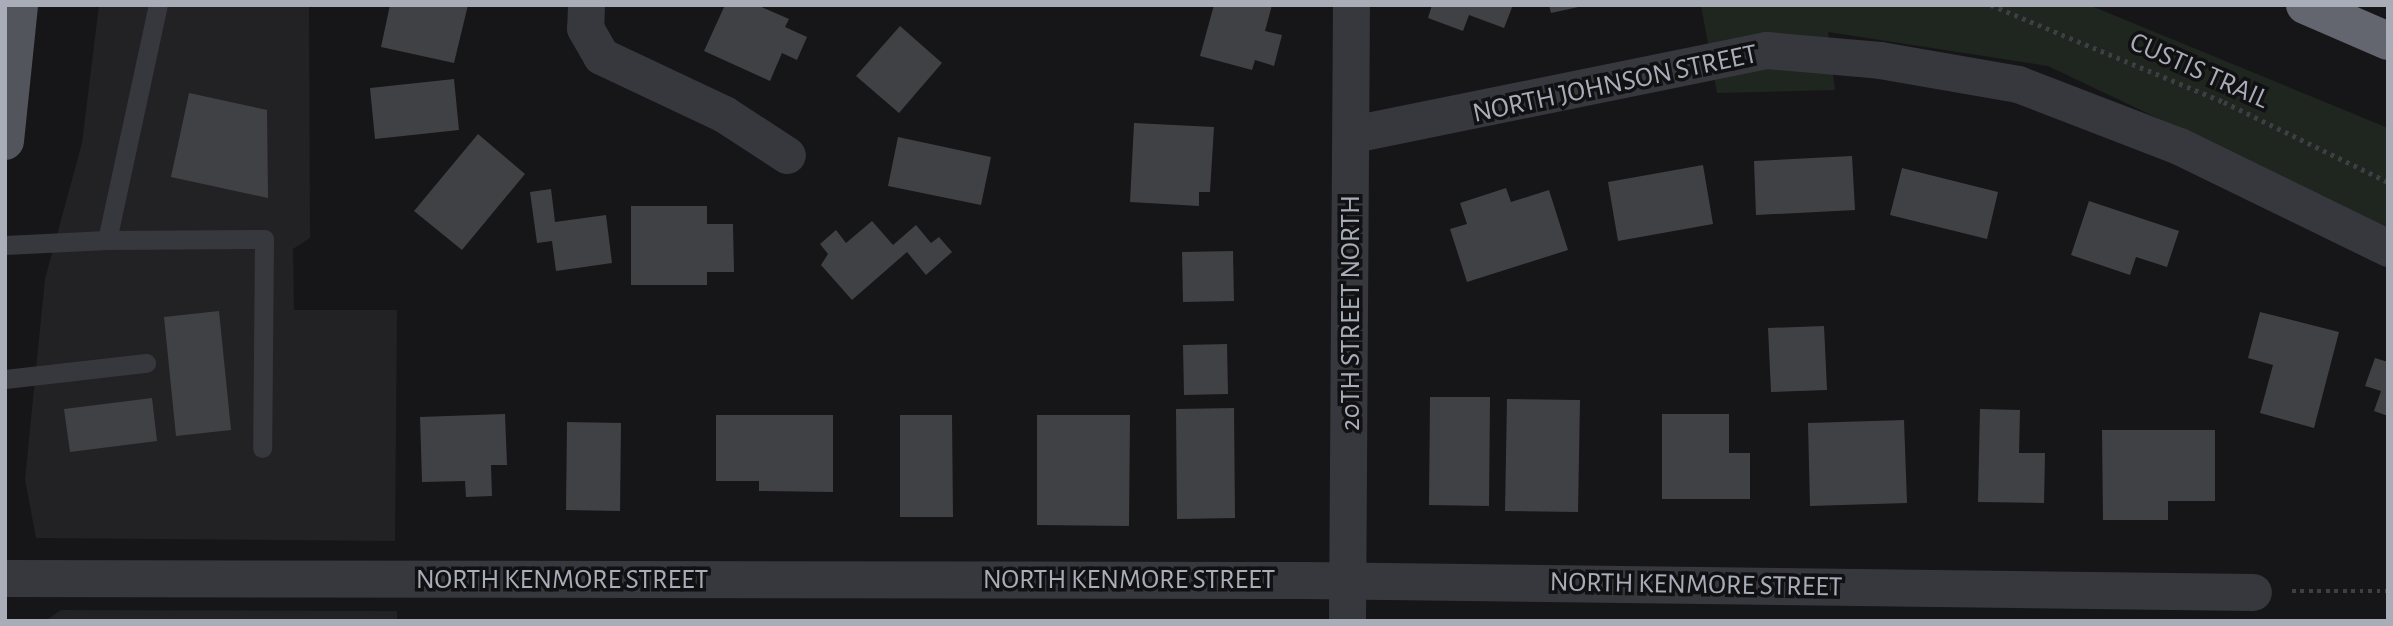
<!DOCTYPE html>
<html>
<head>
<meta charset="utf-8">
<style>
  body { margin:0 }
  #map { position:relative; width:2393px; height:626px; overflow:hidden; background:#161618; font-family:"Alegreya Sans",sans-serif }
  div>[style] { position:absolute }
  .built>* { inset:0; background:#222225 }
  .green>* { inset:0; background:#1e261f }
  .building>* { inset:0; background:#404145 }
  .path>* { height:4.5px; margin-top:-2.25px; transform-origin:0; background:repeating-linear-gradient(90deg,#3d3f44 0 3.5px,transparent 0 8.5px) }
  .service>* { height:19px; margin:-9.5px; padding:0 9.5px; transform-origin:9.5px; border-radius:9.5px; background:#37383d }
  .minor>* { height:37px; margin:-18.5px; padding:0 18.5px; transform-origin:18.5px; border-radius:18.5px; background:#37383d }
  .primary>* { height:38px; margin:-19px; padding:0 19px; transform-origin:19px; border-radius:19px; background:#53555c }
  .motorway>* { height:38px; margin:-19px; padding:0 19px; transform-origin:19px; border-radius:19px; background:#63666e }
  span { translate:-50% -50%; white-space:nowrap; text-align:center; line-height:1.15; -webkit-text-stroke:7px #111113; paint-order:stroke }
  .street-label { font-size:28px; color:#a8adb8 }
  .frame { position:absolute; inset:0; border:7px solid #a8adb8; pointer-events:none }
</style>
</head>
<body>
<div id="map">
  <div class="built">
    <div style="clip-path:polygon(99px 5px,309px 5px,310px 238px,293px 249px,294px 310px,397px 310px,395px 541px,36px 538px,25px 479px,45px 279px,82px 143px)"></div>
    <div style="clip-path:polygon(61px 610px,397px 611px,397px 621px,45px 621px)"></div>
  </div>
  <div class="green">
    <div style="clip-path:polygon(1701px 5px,2089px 5px,2388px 128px,2388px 228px,2048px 66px,1828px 32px,1835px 90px,1717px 93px)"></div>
  </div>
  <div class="building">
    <div style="clip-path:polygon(390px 5px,468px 5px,454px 63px,381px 47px)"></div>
    <div style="clip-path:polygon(725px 5px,757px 5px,789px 19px,785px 27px,807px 37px,797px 60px,782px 53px,770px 81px,704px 51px)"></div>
    <div style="clip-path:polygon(1214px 5px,1272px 5px,1265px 31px,1282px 35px,1274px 66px,1255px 60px,1252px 70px,1200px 56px)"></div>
    <div style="clip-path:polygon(1432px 5px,1513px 5px,1504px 28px,1469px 15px,1463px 31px,1428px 18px)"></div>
    <div style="clip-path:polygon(1549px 5px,1583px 5px,1583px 6px,1551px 13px)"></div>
    <div style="clip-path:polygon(900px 26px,942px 63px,899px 113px,856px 76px)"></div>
    <div style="clip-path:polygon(454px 79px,459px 130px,375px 139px,370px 88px)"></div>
    <div style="clip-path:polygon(189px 93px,267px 110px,268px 198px,171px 177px)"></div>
    <div style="clip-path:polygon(1134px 123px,1214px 127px,1210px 192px,1199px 192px,1199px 206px,1130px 202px)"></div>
    <div style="clip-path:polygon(478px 134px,525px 174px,462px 250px,414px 211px)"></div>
    <div style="clip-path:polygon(898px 137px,991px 157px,981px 205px,888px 186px)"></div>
    <div style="clip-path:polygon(1852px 156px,1855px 210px,1756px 215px,1754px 161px)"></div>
    <div style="clip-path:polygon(1703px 165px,1713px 224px,1618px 241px,1608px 182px)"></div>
    <div style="clip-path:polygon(1902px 168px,1998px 192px,1987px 239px,1890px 215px)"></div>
    <div style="clip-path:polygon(1506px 188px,1511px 202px,1549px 190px,1568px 250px,1467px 282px,1450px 229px,1467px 224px,1460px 203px)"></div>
    <div style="clip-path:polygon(551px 189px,555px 222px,606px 215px,612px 263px,556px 271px,552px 241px,537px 243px,530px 192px)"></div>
    <div style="clip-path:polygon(2089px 201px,2179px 231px,2167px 267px,2136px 257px,2130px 275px,2071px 255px)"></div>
    <div style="clip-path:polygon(631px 206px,707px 206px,707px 224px,733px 224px,734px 272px,707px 272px,707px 285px,631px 285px)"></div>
    <div style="clip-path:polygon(872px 221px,893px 245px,916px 225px,931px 243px,939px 237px,952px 252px,926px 275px,907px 252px,852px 300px,821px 265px,828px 254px,820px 244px,836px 230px,846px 243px)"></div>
    <div style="clip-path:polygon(1233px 251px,1234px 301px,1183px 302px,1182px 252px)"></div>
    <div style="clip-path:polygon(219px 311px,231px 430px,176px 436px,164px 317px)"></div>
    <div style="clip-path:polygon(2260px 312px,2339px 332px,2314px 428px,2260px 413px,2273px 365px,2248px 358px)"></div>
    <div style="clip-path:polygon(1824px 326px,1827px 390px,1771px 392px,1768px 328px)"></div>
    <div style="clip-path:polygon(1227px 344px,1228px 394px,1184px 395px,1183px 345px)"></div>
    <div style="clip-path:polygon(2375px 358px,2388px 362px,2388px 416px,2374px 411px,2381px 391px,2365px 386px)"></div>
    <div style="clip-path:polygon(1430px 397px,1490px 397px,1489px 506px,1429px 505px)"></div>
    <div style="clip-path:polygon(152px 398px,157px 441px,70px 452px,64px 409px)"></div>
    <div style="clip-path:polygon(1507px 399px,1580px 400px,1578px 512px,1505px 511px)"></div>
    <div style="clip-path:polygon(1234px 408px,1235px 518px,1177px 519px,1176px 409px)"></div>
    <div style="clip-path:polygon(1980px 409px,2020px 410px,2019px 453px,2045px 453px,2044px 503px,1978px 502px)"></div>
    <div style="clip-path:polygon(505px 414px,507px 465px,491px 465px,492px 496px,466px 497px,465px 481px,422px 482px,420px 417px)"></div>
    <div style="clip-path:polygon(1662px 414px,1729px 414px,1729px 453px,1750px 453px,1750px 499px,1662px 499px)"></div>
    <div style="clip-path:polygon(716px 415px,833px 415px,833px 492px,759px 491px,759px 481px,716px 481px)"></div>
    <div style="clip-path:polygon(900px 415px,952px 415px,953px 517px,900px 517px)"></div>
    <div style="clip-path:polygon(1037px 415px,1130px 415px,1129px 526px,1037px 525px)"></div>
    <div style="clip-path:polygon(1904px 420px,1907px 503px,1810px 506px,1808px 423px)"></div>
    <div style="clip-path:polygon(567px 422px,621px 423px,620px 511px,566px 510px)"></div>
    <div style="clip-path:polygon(2102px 430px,2215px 430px,2215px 501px,2168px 501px,2168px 520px,2103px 520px)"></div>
  </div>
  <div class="path">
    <div style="left:1991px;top:5px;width:252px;rotate:22.6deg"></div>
    <div style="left:2224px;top:102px;width:182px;rotate:26deg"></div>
    <div style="left:2292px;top:591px;width:96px"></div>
  </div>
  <div class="service">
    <div style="left:107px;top:240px;width:157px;rotate:-0.4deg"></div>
    <div style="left:264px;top:239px;width:209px;rotate:90.5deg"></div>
    <div style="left:5px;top:245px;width:102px;rotate:-2.8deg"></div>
    <div style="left:107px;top:240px;width:240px;rotate:-77.8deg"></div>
    <div style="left:5px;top:379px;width:142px;rotate:-6.5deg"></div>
  </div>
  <div class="minor">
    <div style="left:586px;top:5px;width:23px;rotate:92deg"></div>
    <div style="left:585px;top:28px;width:32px;rotate:60deg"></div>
    <div style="left:601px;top:56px;width:136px;rotate:25.2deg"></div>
    <div style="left:724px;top:114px;width:75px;rotate:33.1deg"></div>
    <div style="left:1353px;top:134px;width:421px;rotate:-11.5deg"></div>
    <div style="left:1766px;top:50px;width:114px;rotate:5deg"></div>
    <div style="left:1880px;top:60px;width:140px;rotate:9.9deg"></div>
    <div style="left:2018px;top:84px;width:173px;rotate:21.1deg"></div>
    <div style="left:2179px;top:146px;width:233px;rotate:26deg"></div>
    <div style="left:5px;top:578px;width:1299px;rotate:0.09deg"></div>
    <div style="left:1304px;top:580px;width:949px;rotate:0.72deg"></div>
    <div style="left:1347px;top:621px;width:616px;rotate:-89.63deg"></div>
  </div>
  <div class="primary">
    <div style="left:5px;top:141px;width:137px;rotate:-84.1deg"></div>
  </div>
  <div class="motorway">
    <div style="left:2305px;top:5px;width:90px;rotate:23.4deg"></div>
  </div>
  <div class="street-label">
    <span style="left:2199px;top:71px;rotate:24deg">CUSTIS TRAIL</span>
    <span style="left:1615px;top:84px;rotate:-12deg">NORTH JOHNSON STREET</span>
    <span style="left:1351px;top:313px;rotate:-90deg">20TH STREET NORTH</span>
    <span style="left:562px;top:580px">NORTH KENMORE STREET</span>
    <span style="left:1129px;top:580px">NORTH KENMORE STREET</span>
    <span style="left:1696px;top:585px;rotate:1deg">NORTH KENMORE STREET</span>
  </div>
  <div class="frame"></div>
</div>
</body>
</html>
